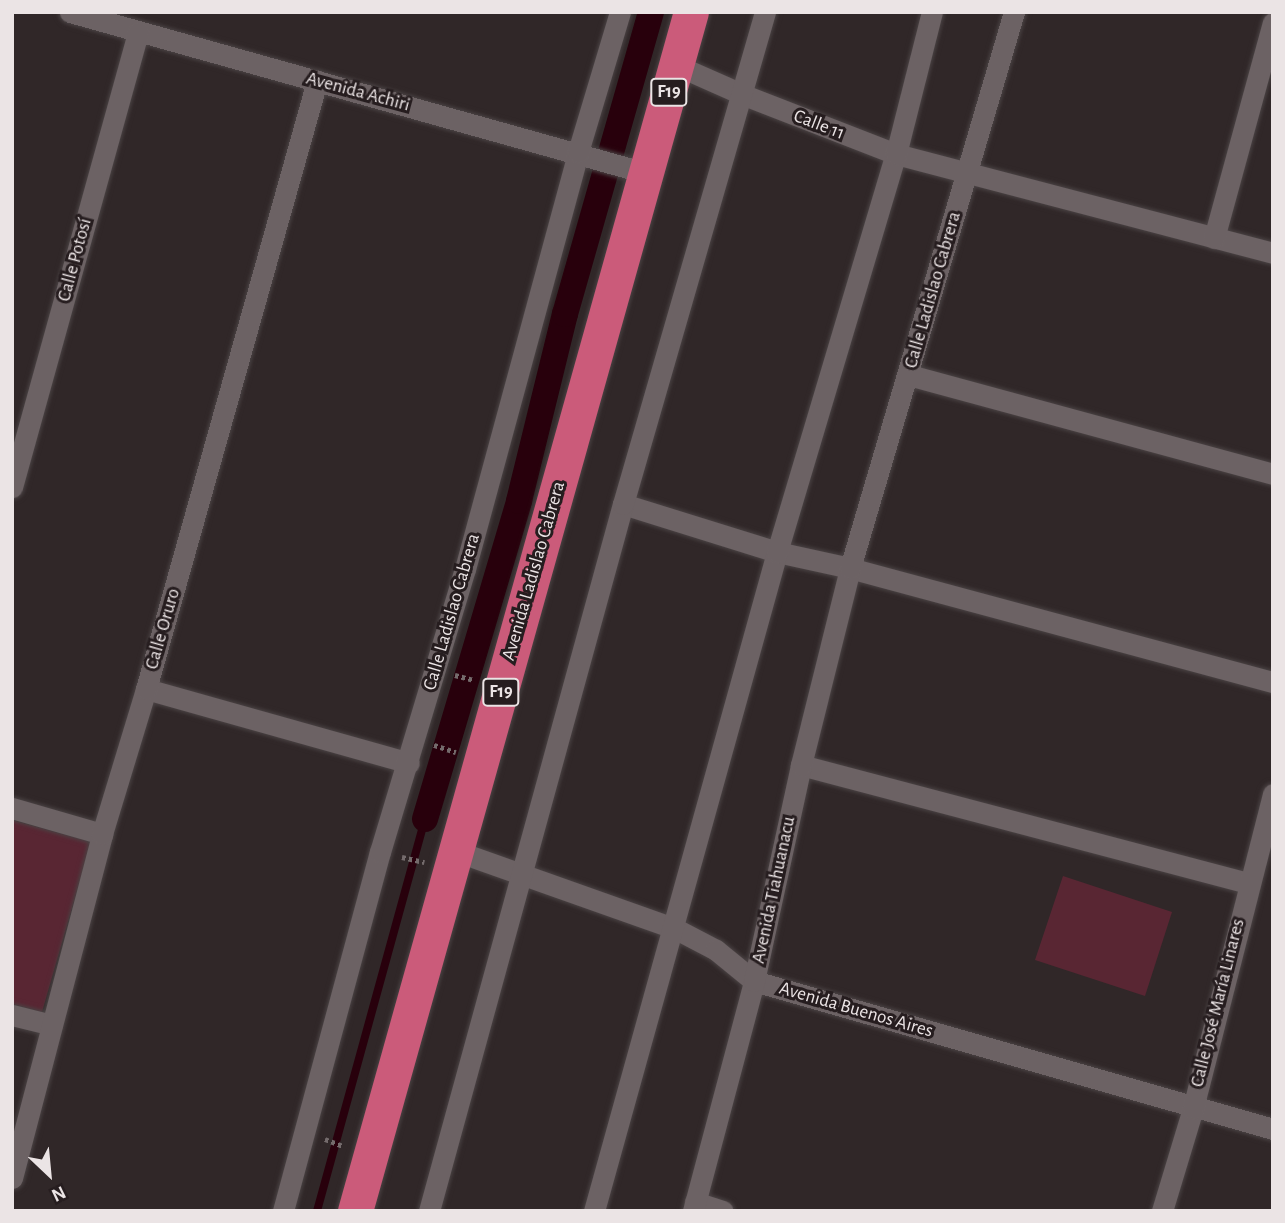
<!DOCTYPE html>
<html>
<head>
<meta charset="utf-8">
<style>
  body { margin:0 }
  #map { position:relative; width:1285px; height:1223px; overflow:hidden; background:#302728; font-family:"Alegreya Sans",sans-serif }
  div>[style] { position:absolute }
  .green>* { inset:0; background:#592633 }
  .stream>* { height:8px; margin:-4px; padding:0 4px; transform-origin:4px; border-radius:4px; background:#28000c }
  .canal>* { height:26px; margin:-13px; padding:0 13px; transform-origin:13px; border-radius:13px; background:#28000c }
  .path>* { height:4.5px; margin-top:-2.25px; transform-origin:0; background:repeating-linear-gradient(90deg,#746b6c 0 3.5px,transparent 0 7px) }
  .roads { filter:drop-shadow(0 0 2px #4a4344) drop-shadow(0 0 2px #4a4344) }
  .minor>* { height:21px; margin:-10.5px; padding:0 10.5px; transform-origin:10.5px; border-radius:10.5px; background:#6c6264 }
  .trunk>* { height:35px; margin:-17.5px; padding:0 17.5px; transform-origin:17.5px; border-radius:17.5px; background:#cb5b7a }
  span { translate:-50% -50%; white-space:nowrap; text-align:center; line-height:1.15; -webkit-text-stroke:6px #261d1f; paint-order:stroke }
  .shield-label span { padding:2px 5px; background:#261d1f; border:2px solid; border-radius:5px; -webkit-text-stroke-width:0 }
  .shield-label { font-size:18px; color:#ebe4e5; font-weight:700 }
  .street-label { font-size:19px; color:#ebe4e5 }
  .frame { position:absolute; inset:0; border:14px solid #ebe4e5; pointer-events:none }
  .north { position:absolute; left:14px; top:1139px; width:70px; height:70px; -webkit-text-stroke:5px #261d1f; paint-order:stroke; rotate:154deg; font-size:19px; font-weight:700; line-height:28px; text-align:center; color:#ebe4e5 }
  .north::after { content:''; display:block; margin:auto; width:24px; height:32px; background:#ebe4e5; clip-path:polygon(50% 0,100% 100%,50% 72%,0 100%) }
</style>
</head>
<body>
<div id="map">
  <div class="green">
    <div style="clip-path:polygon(12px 820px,91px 842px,42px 1012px,12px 1004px)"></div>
    <div style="clip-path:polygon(1063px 876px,1172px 912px,1145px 996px,1035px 960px)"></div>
  </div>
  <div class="stream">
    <div style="left:317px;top:1211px;width:407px;rotate:-74.6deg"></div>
  </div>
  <div class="canal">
    <div style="left:425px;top:819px;width:332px;rotate:-73.5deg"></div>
    <div style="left:519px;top:501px;width:193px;rotate:-76.2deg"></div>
    <div style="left:565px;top:314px;width:314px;rotate:-74.1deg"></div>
  </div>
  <div class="path">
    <div style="left:455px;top:675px;width:20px;rotate:15deg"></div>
    <div style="left:434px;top:745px;width:23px;rotate:18deg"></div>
    <div style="left:402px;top:857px;width:23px;rotate:13deg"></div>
    <div style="left:325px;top:1139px;width:19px;rotate:21deg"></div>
  </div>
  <div class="roads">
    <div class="minor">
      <div style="left:70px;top:12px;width:598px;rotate:15.62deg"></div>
      <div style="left:676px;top:65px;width:74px;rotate:23.8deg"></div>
      <div style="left:744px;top:95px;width:163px;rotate:21.2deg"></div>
      <div style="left:896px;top:154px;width:390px;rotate:14.7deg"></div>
      <div style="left:1214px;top:238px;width:223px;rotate:-74.7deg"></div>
      <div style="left:909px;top:375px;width:377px;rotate:15.2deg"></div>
      <div style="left:12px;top:487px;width:472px;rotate:-74.5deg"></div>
      <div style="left:623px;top:504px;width:161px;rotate:17.3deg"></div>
      <div style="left:777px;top:552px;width:75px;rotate:12.4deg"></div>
      <div style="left:850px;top:568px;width:438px;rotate:15.1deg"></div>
      <div style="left:146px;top:689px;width:273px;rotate:15.7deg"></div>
      <div style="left:801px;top:765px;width:462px;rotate:14.8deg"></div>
      <div style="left:12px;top:808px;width:94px;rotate:16.1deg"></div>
      <div style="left:456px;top:851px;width:231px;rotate:19.5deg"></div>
      <div style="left:674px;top:928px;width:47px;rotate:27.6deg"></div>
      <div style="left:716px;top:950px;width:49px;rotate:39.2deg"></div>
      <div style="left:754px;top:981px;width:540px;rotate:15.92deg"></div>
      <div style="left:12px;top:1015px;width:41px;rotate:14deg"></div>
      <div style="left:12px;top:1178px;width:356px;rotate:-75.3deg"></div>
      <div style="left:102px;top:834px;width:152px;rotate:-73.1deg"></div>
      <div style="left:146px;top:689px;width:632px;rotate:-74.29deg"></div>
      <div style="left:695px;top:1202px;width:29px;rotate:18deg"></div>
      <div style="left:283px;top:1211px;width:372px;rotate:-74.9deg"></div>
      <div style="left:380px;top:852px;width:295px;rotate:-73.3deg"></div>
      <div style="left:465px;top:569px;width:432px;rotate:-74.8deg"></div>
      <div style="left:578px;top:152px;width:146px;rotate:-73.3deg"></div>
      <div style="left:429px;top:1211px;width:733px;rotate:-74.66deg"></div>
      <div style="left:623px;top:504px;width:512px;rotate:-73.9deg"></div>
      <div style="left:594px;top:1211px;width:684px;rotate:-74.48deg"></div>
      <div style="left:777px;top:552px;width:415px;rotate:-73.4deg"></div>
      <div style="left:896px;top:154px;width:146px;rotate:-75.8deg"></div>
      <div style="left:693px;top:1211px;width:238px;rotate:-75.1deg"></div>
      <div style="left:754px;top:981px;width:221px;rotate:-77.7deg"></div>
      <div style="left:801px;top:765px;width:203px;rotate:-76deg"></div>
      <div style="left:850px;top:568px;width:580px;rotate:-73.57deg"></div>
      <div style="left:1162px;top:1211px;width:108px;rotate:-73.2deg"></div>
      <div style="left:1193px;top:1108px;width:324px;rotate:-75.7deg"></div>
    </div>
    <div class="trunk">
      <div style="left:355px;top:1211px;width:1245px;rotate:-74.35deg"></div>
    </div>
  </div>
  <div class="shield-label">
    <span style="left:669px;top:92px">F19</span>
    <span style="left:501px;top:692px">F19</span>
  </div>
  <div class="street-label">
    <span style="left:358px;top:92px;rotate:15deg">Avenida Achiri</span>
    <span style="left:819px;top:125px;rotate:21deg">Calle 11</span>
    <span style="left:75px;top:260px;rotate:-75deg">Calle Potosí</span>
    <span style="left:933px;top:290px;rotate:-74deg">Calle Ladislao Cabrera</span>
    <span style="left:534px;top:571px;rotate:-74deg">Avenida Ladislao Cabrera</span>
    <span style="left:452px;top:612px;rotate:-74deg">Calle Ladislao Cabrera</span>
    <span style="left:163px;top:629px;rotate:-74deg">Calle Oruro</span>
    <span style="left:774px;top:890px;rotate:-78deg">Avenida Tiahuanacu</span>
    <span style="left:1218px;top:1003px;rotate:-76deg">Calle José María Linares</span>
    <span style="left:856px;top:1010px;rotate:16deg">Avenida Buenos Aires</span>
  </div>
  <div class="frame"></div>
  <div class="north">N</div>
</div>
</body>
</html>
